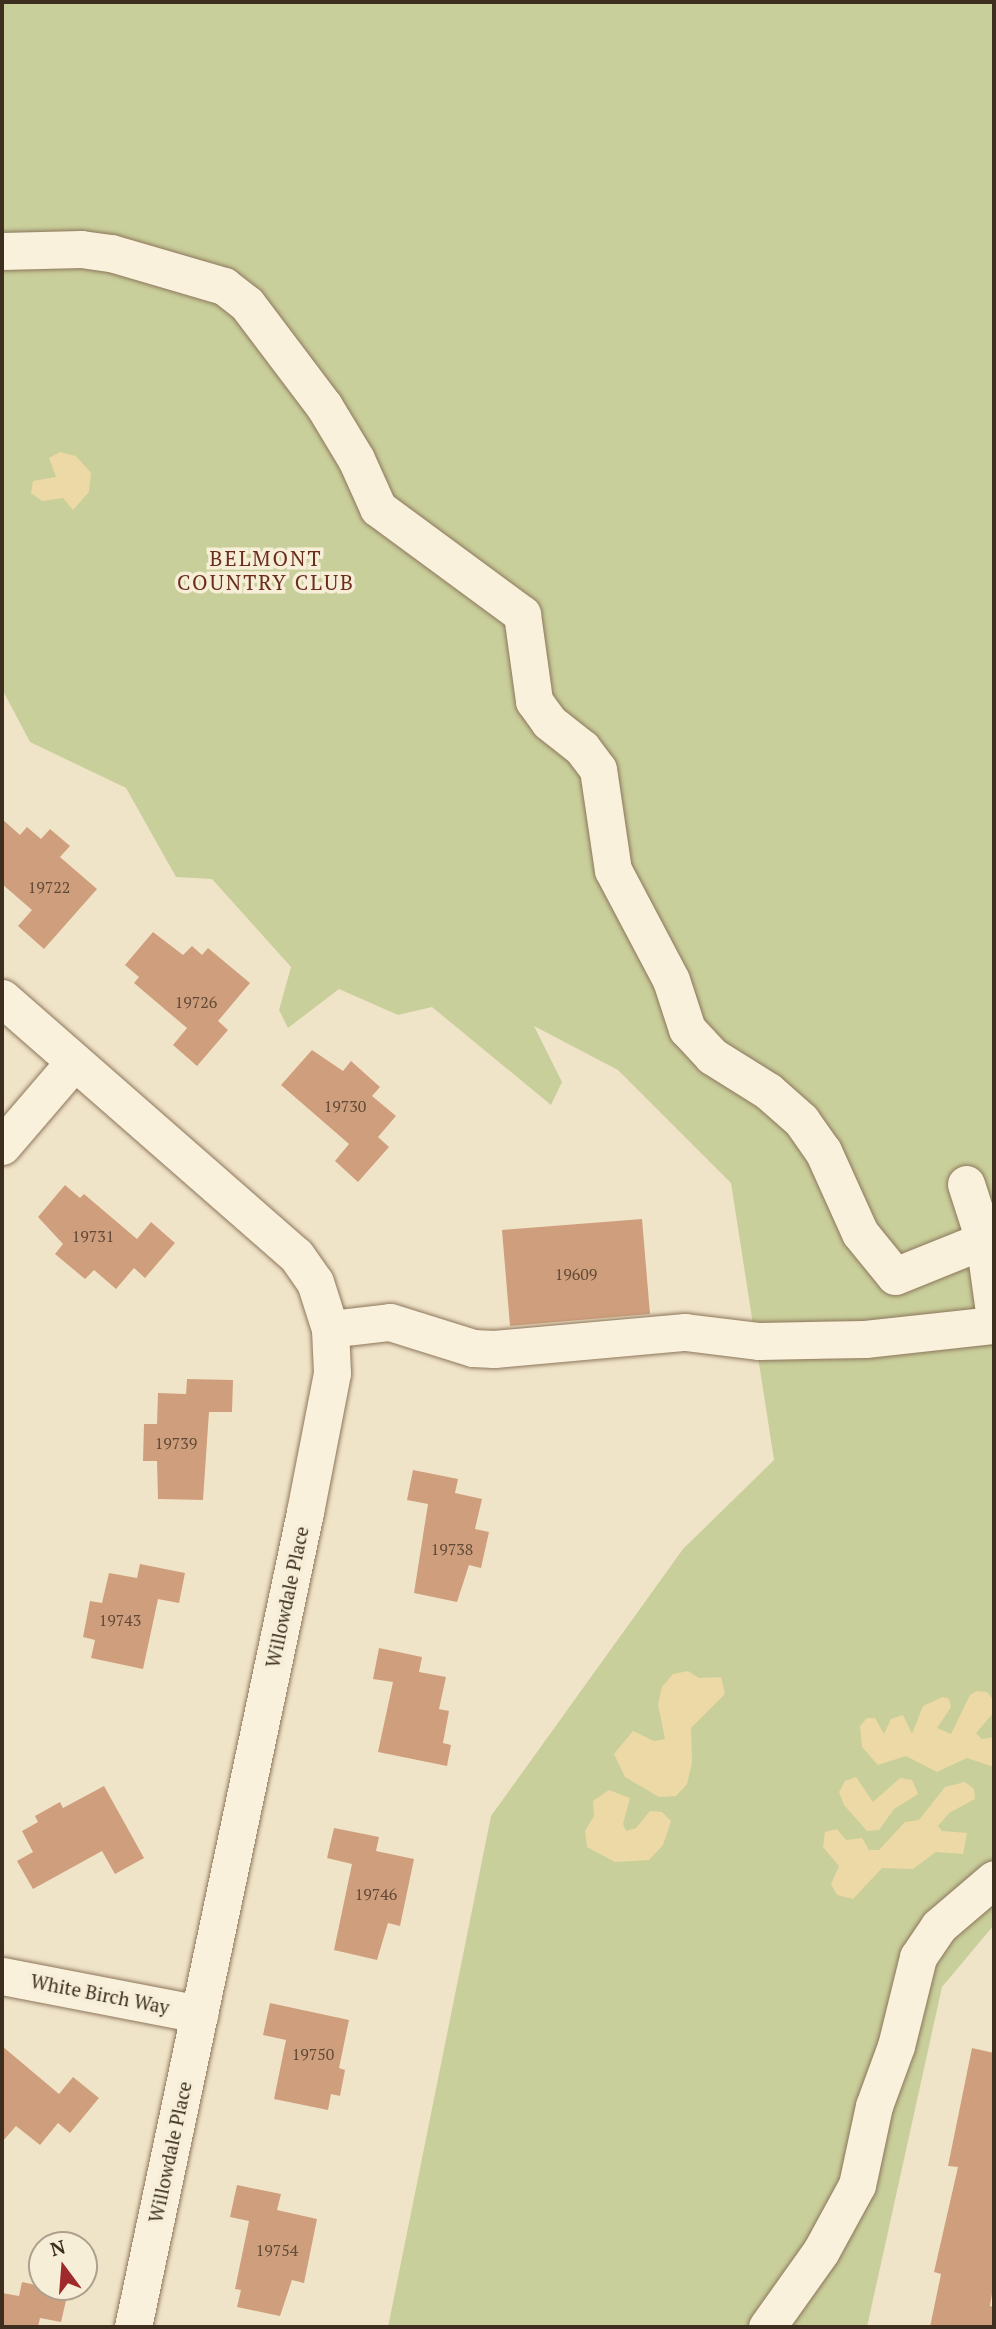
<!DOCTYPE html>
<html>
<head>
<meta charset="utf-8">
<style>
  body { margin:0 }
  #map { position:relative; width:996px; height:2329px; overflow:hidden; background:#f0e4c8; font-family:"PT Serif",serif }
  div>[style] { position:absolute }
  .green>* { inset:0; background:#c9cf9b }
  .sand>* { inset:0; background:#ecd9a5 }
  .building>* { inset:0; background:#cf9f7d }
  .roads { filter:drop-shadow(0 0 2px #8d765c) drop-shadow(0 0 2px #8d765c) }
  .minor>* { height:37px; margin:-18.5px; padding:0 18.5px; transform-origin:18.5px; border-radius:18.5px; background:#faf1dc }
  span { translate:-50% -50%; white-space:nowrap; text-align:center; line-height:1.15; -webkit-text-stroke:7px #f7eed8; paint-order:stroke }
  .number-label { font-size:16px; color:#624a37 }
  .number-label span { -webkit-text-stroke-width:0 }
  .street-label { font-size:19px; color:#3d2e20 }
  .neighbourhood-label { font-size:21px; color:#6b2e1e; letter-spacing:2px }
  .frame { position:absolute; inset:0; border:4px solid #3d2e20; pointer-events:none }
  .north { position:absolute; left:28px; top:2231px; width:70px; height:70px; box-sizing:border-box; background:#f7eed8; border:2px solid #ada18e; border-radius:50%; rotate:344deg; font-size:19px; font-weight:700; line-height:28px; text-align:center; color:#3d2e20 }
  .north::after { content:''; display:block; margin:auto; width:24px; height:32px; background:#9e2a2b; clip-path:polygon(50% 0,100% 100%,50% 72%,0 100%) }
</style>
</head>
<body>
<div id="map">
  <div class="green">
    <div style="clip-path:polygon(2px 2px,994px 2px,994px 1925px,942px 1987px,867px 2327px,388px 2327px,491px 1816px,683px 1549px,774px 1460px,731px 1183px,618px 1070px,534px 1026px,562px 1082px,551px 1105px,432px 1007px,398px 1015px,339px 989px,288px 1028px,279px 1010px,291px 967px,212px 879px,176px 877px,126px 788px,30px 742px,2px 689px)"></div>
  </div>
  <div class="sand">
    <div style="clip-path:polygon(60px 452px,76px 456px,91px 473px,89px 492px,73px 510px,63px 498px,42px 501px,31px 493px,33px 481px,56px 477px,49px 458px)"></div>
    <div style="clip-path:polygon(688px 1671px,699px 1678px,721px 1677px,725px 1694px,691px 1728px,692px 1763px,687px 1784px,676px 1796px,659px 1797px,625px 1777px,614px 1754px,633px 1731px,654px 1741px,665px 1739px,658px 1704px,662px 1687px,673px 1674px)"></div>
    <div style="clip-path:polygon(977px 1691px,987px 1692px,994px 1701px,994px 1712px,976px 1733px,982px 1739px,994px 1737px,994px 1767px,967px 1758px,937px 1772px,906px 1756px,878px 1765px,862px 1747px,860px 1726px,867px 1718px,875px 1718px,884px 1734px,891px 1719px,903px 1715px,912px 1734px,923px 1706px,943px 1697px,949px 1699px,951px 1707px,937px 1728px,951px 1734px,970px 1695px)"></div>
    <div style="clip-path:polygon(856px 1777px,873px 1802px,900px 1778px,912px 1780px,918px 1794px,894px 1809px,879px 1830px,867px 1831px,844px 1805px,839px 1792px,845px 1781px)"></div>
    <div style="clip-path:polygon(965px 1782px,974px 1789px,975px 1799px,949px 1813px,938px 1826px,942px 1831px,967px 1833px,963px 1854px,936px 1852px,913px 1869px,882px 1868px,853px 1899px,837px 1895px,831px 1884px,839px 1866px,823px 1847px,825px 1832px,837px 1829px,846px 1840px,862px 1838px,869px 1850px,879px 1850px,905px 1822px,919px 1820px,945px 1787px)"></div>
    <div style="clip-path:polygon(609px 1790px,630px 1798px,623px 1824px,626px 1831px,636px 1828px,650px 1811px,662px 1812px,671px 1821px,663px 1845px,649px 1860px,615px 1862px,587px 1847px,585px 1831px,594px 1816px,593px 1801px)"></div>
  </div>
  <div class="building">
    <div style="clip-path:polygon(2px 819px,20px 835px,27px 827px,41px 839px,50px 829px,70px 846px,60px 857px,97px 889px,44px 949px,18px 926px,32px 910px,2px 884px)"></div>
    <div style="clip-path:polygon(153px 932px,183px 955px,192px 946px,202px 955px,208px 948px,250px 983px,218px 1021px,228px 1030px,197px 1066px,173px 1045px,187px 1028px,134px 983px,139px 977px,125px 965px)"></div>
    <div style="clip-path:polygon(312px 1050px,343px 1071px,351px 1061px,380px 1087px,372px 1096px,396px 1116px,378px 1137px,389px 1147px,358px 1182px,335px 1161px,349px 1144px,281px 1085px)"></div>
    <div style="clip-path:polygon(65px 1185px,80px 1198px,84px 1194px,137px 1239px,151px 1222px,175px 1243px,145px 1278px,134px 1268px,116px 1289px,94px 1270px,85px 1279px,55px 1254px,63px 1244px,38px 1217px)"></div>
    <div style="clip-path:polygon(642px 1219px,650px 1314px,510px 1326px,502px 1230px)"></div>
    <div style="clip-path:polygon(187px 1379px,233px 1380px,232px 1412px,209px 1412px,203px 1500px,158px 1499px,157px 1461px,143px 1461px,144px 1424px,157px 1424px,158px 1393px,186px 1394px)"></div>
    <div style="clip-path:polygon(413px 1470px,458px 1479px,455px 1493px,482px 1499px,475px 1529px,489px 1532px,481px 1568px,469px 1565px,457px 1602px,414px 1593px,428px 1504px,407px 1500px)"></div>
    <div style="clip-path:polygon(140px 1564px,185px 1573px,179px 1603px,158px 1599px,143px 1669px,91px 1658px,95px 1640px,83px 1637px,90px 1601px,102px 1603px,109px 1573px,137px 1578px)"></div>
    <div style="clip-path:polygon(379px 1648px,422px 1657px,419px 1672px,446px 1677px,439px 1709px,449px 1711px,443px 1743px,451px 1745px,447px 1766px,378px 1752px,393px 1682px,373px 1679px)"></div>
    <div style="clip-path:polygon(104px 1786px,144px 1858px,115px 1874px,102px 1851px,33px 1889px,17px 1861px,33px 1852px,22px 1831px,38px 1822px,35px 1816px,60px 1802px,63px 1808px)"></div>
    <div style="clip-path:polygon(334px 1828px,379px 1837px,376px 1851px,414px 1859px,400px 1926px,388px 1923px,377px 1960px,334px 1950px,352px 1864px,327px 1858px)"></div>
    <div style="clip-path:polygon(270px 2003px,349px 2020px,339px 2068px,345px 2070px,340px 2096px,331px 2094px,328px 2110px,274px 2099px,286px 2040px,263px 2035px)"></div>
    <div style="clip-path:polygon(2px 2046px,59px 2094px,73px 2077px,99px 2098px,70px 2133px,58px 2123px,40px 2145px,16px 2126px,2px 2142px)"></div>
    <div style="clip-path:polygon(972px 2048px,994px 2053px,994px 2282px,990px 2306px,994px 2307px,994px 2327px,930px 2327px,941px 2274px,934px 2272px,958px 2167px,948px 2166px)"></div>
    <div style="clip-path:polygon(237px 2185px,281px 2194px,277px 2210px,317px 2219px,304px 2283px,292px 2280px,280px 2316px,237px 2307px,241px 2290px,235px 2289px,249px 2221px,230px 2217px)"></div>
    <div style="clip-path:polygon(22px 2282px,68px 2292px,61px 2322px,40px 2318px,38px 2327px,2px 2327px,2px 2293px,19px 2296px)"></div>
  </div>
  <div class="roads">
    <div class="minor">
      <div style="left:2px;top:251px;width:79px;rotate:-1.5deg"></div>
      <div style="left:81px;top:249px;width:30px;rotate:8deg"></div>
      <div style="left:111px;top:253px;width:118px;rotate:16.3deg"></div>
      <div style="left:224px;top:286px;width:29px;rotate:38deg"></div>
      <div style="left:247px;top:304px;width:128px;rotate:53deg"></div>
      <div style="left:324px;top:406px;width:62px;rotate:58.9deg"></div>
      <div style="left:356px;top:459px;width:54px;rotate:65.8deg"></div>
      <div style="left:378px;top:508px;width:179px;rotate:36.4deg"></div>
      <div style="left:522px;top:614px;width:88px;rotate:82.1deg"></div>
      <div style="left:534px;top:701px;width:26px;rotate:54deg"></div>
      <div style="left:549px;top:722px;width:42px;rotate:38.2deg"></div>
      <div style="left:582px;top:748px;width:26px;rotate:53deg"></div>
      <div style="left:598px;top:769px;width:102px;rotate:81.6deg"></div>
      <div style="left:613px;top:870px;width:124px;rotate:62.2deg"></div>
      <div style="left:671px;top:980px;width:52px;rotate:71.9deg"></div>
      <div style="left:687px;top:1029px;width:37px;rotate:47deg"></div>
      <div style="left:712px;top:1056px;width:66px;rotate:32deg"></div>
      <div style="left:768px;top:1091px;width:44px;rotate:41.3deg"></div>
      <div style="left:801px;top:1120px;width:38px;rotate:55deg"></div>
      <div style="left:823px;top:1151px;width:90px;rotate:65.7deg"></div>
      <div style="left:860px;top:1233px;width:55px;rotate:50.9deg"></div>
      <div style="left:895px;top:1276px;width:96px;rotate:-22deg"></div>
      <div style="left:984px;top:1240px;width:73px;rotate:82.1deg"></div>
      <div style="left:2px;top:998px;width:390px;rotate:41.2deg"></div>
      <div style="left:296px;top:1255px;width:33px;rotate:55deg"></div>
      <div style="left:315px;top:1282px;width:49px;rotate:72.3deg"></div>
      <div style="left:330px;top:1329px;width:44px;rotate:87.4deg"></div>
      <div style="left:332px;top:1373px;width:142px;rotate:101deg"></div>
      <div style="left:305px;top:1512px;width:833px;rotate:101.92deg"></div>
      <div style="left:2px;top:1146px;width:111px;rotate:-49.4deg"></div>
      <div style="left:966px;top:1184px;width:59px;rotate:72.2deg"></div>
      <div style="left:984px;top:1240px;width:10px;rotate:-17deg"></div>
      <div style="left:330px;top:1329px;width:60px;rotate:-6.7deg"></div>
      <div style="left:390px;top:1322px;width:87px;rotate:17.4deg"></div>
      <div style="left:473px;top:1348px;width:21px;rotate:3deg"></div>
      <div style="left:494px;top:1349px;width:192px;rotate:-5.1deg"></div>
      <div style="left:685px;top:1332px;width:75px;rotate:6.9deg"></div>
      <div style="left:759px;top:1341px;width:106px;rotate:-1.1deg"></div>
      <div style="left:865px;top:1339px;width:130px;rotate:-6.2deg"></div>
      <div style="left:2px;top:1976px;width:201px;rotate:10.9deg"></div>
      <div style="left:767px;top:2327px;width:93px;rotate:-54.6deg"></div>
      <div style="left:821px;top:2251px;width:75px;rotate:-61.4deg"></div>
      <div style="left:857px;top:2185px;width:81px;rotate:-77.9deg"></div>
      <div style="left:874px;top:2106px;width:64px;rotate:-69.9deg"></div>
      <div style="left:896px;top:2046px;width:92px;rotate:-76.1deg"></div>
      <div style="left:918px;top:1957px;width:37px;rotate:-56deg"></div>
      <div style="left:939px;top:1926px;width:72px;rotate:-40.5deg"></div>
    </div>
  </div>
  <div class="number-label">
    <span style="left:49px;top:887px">19722</span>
    <span style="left:196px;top:1002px">19726</span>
    <span style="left:345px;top:1106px">19730</span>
    <span style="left:93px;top:1236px">19731</span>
    <span style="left:576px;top:1274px">19609</span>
    <span style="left:176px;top:1443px">19739</span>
    <span style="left:452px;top:1549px">19738</span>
    <span style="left:120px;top:1620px">19743</span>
    <span style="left:376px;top:1894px">19746</span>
    <span style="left:313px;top:2054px">19750</span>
    <span style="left:277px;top:2250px">19754</span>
  </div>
  <div class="street-label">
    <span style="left:287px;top:1597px;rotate:-78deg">Willowdale Place</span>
    <span style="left:100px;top:1994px;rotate:11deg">White Birch Way</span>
    <span style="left:170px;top:2152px;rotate:-78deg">Willowdale Place</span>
  </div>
  <div class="neighbourhood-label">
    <span style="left:266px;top:570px">BELMONT<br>COUNTRY CLUB</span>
  </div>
  <div class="frame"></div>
  <div class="north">N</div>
</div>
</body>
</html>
